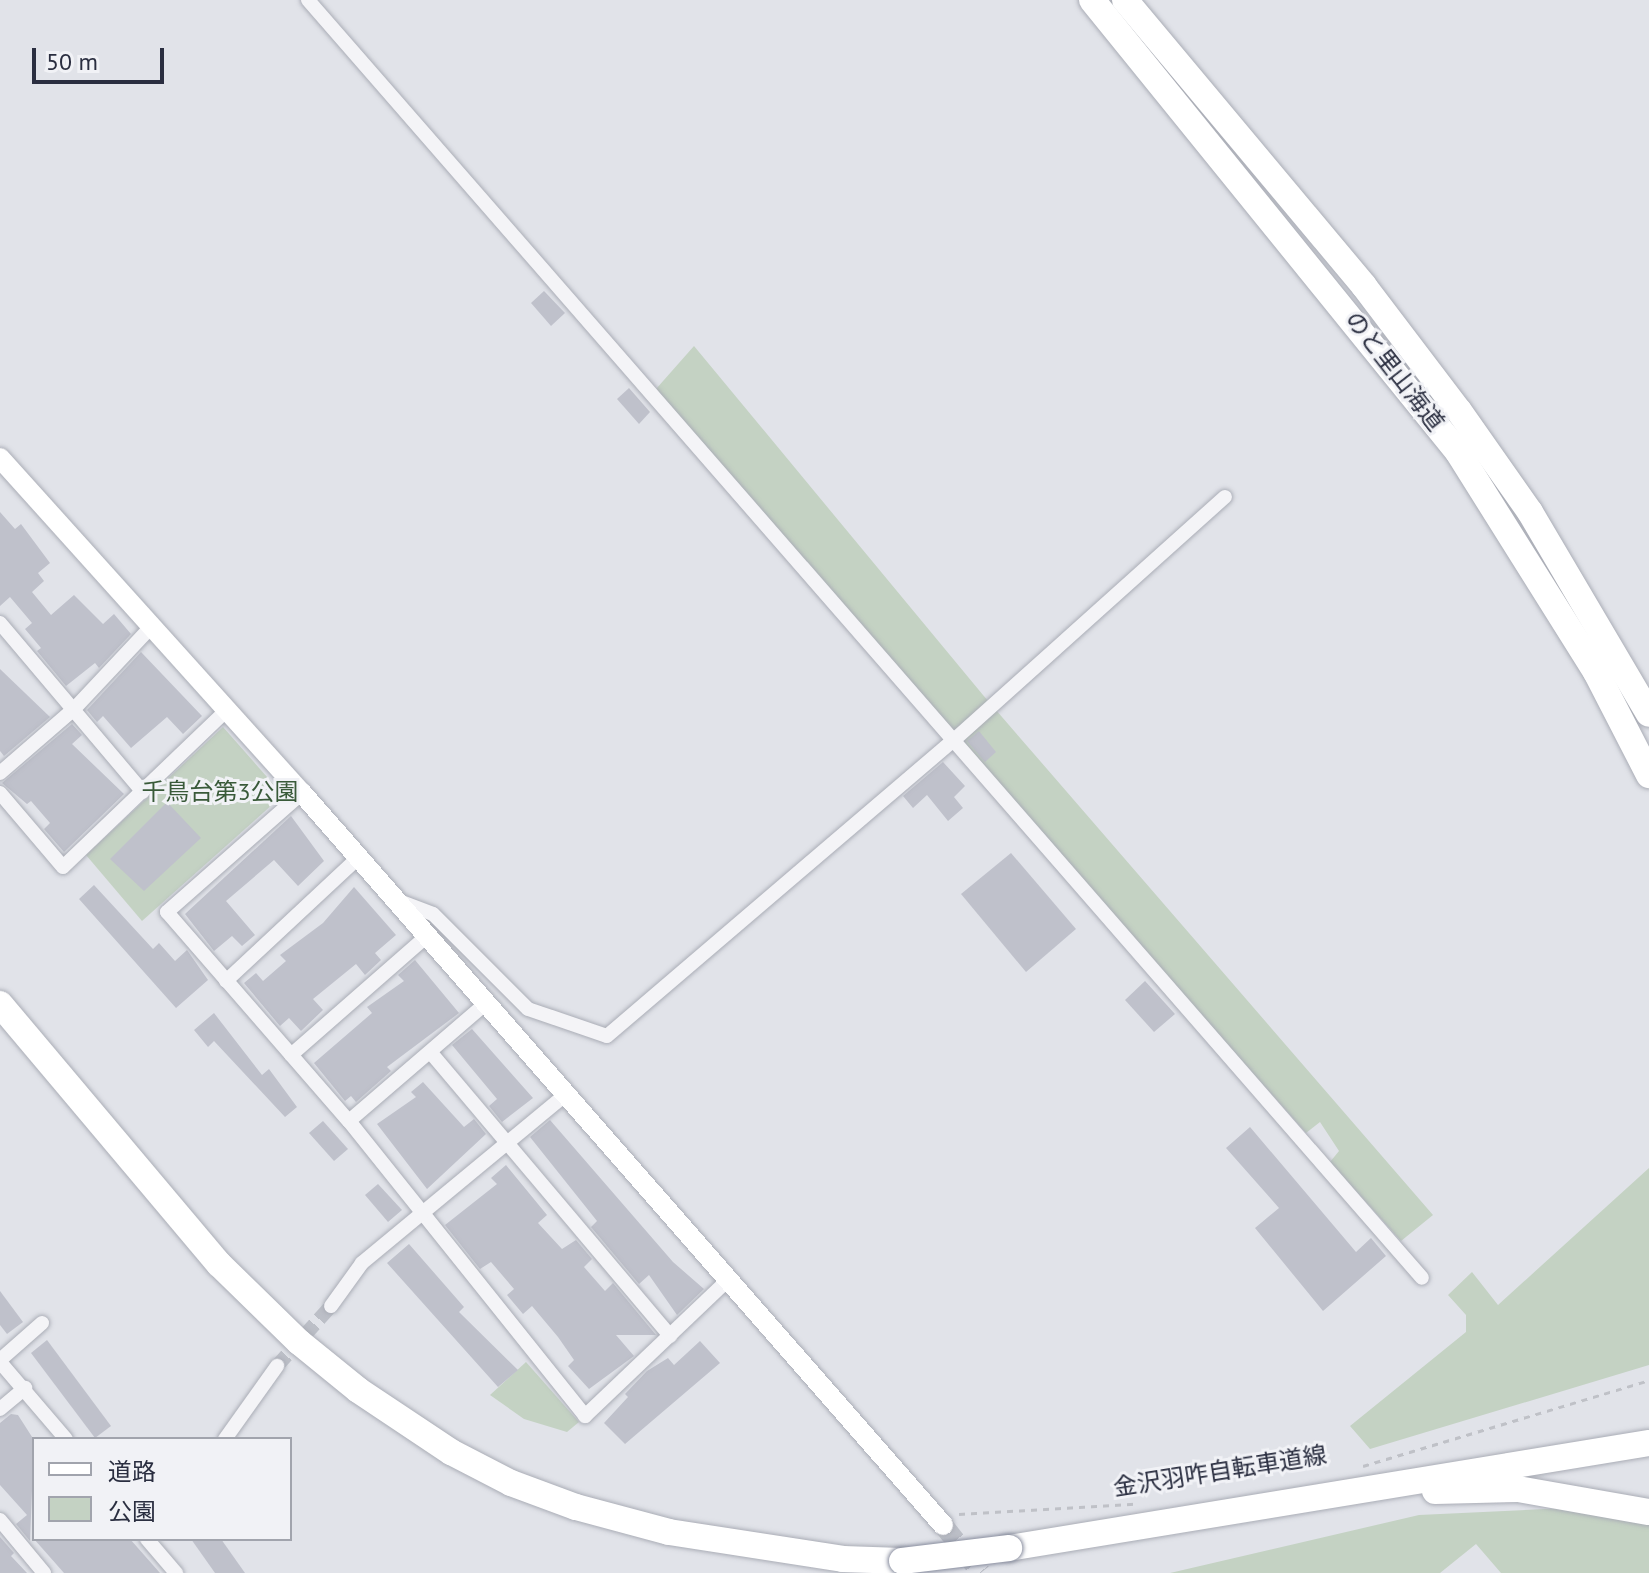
<!DOCTYPE html>
<html>
<head>
<meta charset="utf-8">
<style>
  body { margin:0 }
  #map { position:relative; width:1649px; height:1573px; overflow:hidden; background:#e1e3e9; font-family:"PT Sans","Noto Sans JP",sans-serif }
  div>[style] { position:absolute }
  .green>* { inset:0; background:#c4d2c3 }
  .building>* { inset:0; background:#bfc1cb }
  .street-tunnel>* { height:14px; margin-top:-7px; transform-origin:0; background:repeating-linear-gradient(90deg,#bcbfc7 0 14px,transparent 0 21px) }
  .secondary-tunnel>* { height:20px; margin-top:-10px; transform-origin:0; background:repeating-linear-gradient(90deg,#bcbfc7 0 20px,transparent 0 30px) }
  .path>* { height:3px; margin-top:-1.5px; transform-origin:0; background:repeating-linear-gradient(90deg,#bfc1c7 0 6px,transparent 0 12px) }
  .roads { filter:drop-shadow(0 0 2px #aaadb6) drop-shadow(0 0 2px #aaadb6) }
  .street>* { height:14px; margin:-7px; padding:0 7px; transform-origin:7px; border-radius:7px; background:#f4f4f7 }
  .secondary>* { height:20px; margin:-10px; padding:0 10px; transform-origin:10px; border-radius:10px; background:#fff }
  .highway>* { height:26px; margin:-13px; padding:0 13px; transform-origin:13px; border-radius:13px; background:#fff }
  .bridges { filter:drop-shadow(0 0 2px #898e9f) drop-shadow(0 0 2px #898e9f) }
  .highway-bridge>* { height:26px; margin:-13px; padding:0 13px; transform-origin:13px; border-radius:13px; background:#fff }
  span { translate:-50% -50%; white-space:nowrap; text-align:center; line-height:1.15; -webkit-text-stroke:6px #f1f2f6; paint-order:stroke }
  .street-label { font-size:24px; color:#2a2e40 }
  .park-label { font-size:24px; color:#395a39 }
  .legend { position:absolute; left:32px; top:1437px; width:260px; height:104px; box-sizing:border-box; background:#f1f2f6; border:2px solid #a1a4ad; margin:0; padding:10px 14px; list-style:none; font-size:24px; color:#2a2e40 }
  .legend li { display:flex; align-items:center; gap:16px; height:40px }
  .legend b { width:40px; border:2px solid #a1a4ad }
  .scale { position:absolute; left:32px; top:48px; width:132px; height:36px; box-sizing:border-box; border:4px solid #2a2e40; border-top:0; padding-left:10px; font-size:24px; line-height:28px; white-space:nowrap; color:#2a2e40; -webkit-text-stroke:6px #f1f2f6; paint-order:stroke }
</style>
</head>
<body>
<div id="map">
  <div class="green">
    <div style="clip-path:polygon(694px 346px,983px 695px,1433px 1215px,1401px 1241px,1330px 1162px,1339px 1151px,1320px 1122px,1306px 1133px,981px 767px,656px 389px)"></div>
    <div style="clip-path:polygon(223px 727px,283px 795px,142px 921px,86px 855px)"></div>
    <div style="clip-path:polygon(1649px 1168px,1649px 1365px,1370px 1449px,1350px 1426px,1466px 1332px,1466px 1315px,1448px 1295px,1472px 1272px,1498px 1305px)"></div>
    <div style="clip-path:polygon(526px 1362px,579px 1422px,567px 1432px,524px 1419px,490px 1395px)"></div>
    <div style="clip-path:polygon(1649px 1504px,1649px 1573px,1501px 1573px,1476px 1544px,1440px 1573px,1170px 1573px,1419px 1515px)"></div>
  </div>
  <div class="building">
    <div style="clip-path:polygon(544px 291px,565px 313px,551px 326px,531px 303px)"></div>
    <div style="clip-path:polygon(629px 388px,650px 412px,639px 424px,617px 399px)"></div>
    <div style="clip-path:polygon(0 512px,15px 529px,21px 524px,50px 563px,38px 573px,44px 581px,32px 592px,51px 615px,74px 595px,103px 624px,114px 614px,131px 634px,99px 668px,95px 663px,66px 686px,37px 651px,41px 648px,25px 629px,32px 623px,10px 597px,0 606px)"></div>
    <div style="clip-path:polygon(141px 652px,202px 716px,183px 734px,167px 717px,131px 748px,103px 716px,97px 722px,87px 710px)"></div>
    <div style="clip-path:polygon(0 669px,50px 717px,4px 756px,0 751px)"></div>
    <div style="clip-path:polygon(72px 724px,82px 735px,72px 744px,124px 794px,64px 852px,44px 829px,50px 823px,31px 801px,27px 804px,2px 783px)"></div>
    <div style="clip-path:polygon(979px 731px,996px 752px,985px 762px,967px 741px)"></div>
    <div style="clip-path:polygon(943px 762px,965px 786px,954px 797px,963px 808px,948px 821px,927px 795px,913px 808px,903px 796px)"></div>
    <div style="clip-path:polygon(167px 802px,201px 838px,144px 891px,110px 859px)"></div>
    <div style="clip-path:polygon(291px 816px,324px 861px,298px 886px,274px 860px,226px 901px,255px 935px,242px 946px,232px 936px,214px 951px,185px 914px)"></div>
    <div style="clip-path:polygon(1011px 853px,1076px 929px,1026px 972px,961px 894px)"></div>
    <div style="clip-path:polygon(94px 885px,153px 949px,159px 943px,175px 961px,187px 950px,208px 980px,176px 1008px,79px 899px)"></div>
    <div style="clip-path:polygon(354px 887px,396px 935px,375px 953px,381px 960px,365px 975px,356px 964px,313px 999px,323px 1010px,301px 1031px,289px 1018px,280px 1026px,244px 983px,256px 973px,263px 981px,286px 961px,280px 955px,323px 923px)"></div>
    <div style="clip-path:polygon(415px 960px,459px 1013px,387px 1067px,391px 1071px,356px 1102px,351px 1096px,345px 1101px,314px 1063px,372px 1013px,367px 1007px,404px 981px,398px 975px)"></div>
    <div style="clip-path:polygon(1145px 981px,1175px 1014px,1154px 1032px,1125px 1000px)"></div>
    <div style="clip-path:polygon(214px 1013px,262px 1075px,269px 1069px,297px 1107px,285px 1117px,214px 1041px,208px 1047px,194px 1030px)"></div>
    <div style="clip-path:polygon(472px 1029px,533px 1098px,502px 1122px,489px 1106px,497px 1099px,452px 1045px)"></div>
    <div style="clip-path:polygon(423px 1082px,464px 1127px,474px 1119px,486px 1134px,427px 1189px,377px 1124px,416px 1097px,411px 1092px)"></div>
    <div style="clip-path:polygon(550px 1120px,673px 1262px,704px 1289px,677px 1315px,649px 1275px,639px 1284px,591px 1227px,597px 1221px,530px 1137px)"></div>
    <div style="clip-path:polygon(323px 1121px,348px 1149px,334px 1161px,309px 1133px)"></div>
    <div style="clip-path:polygon(1250px 1127px,1356px 1252px,1371px 1238px,1386px 1256px,1323px 1311px,1255px 1228px,1279px 1208px,1226px 1148px)"></div>
    <div style="clip-path:polygon(506px 1165px,547px 1215px,538px 1223px,562px 1249px,576px 1240px,592px 1259px,584px 1267px,605px 1291px,613px 1283px,656px 1335px,616px 1335px,634px 1356px,589px 1389px,568px 1366px,574px 1360px,558px 1337px,532px 1306px,523px 1314px,507px 1295px,514px 1289px,491px 1262px,480px 1269px,445px 1225px,497px 1184px,491px 1178px)"></div>
    <div style="clip-path:polygon(378px 1184px,402px 1210px,388px 1222px,365px 1195px)"></div>
    <div style="clip-path:polygon(409px 1244px,464px 1307px,459px 1312px,518px 1370px,498px 1387px,387px 1263px)"></div>
    <div style="clip-path:polygon(0 1291px,23px 1322px,7px 1334px,0 1325px)"></div>
    <div style="clip-path:polygon(47px 1340px,111px 1426px,95px 1438px,31px 1353px)"></div>
    <div style="clip-path:polygon(700px 1341px,720px 1363px,625px 1444px,604px 1423px,628px 1397px,625px 1394px,647px 1371px,668px 1358px,674px 1365px)"></div>
    <div style="clip-path:polygon(11px 1414px,18px 1415px,34px 1440px,30px 1541px,16px 1524px,27px 1515px,0 1485px,0 1423px)"></div>
    <div style="clip-path:polygon(0 1537px,14px 1553px,11px 1556px,27px 1573px,0 1573px)"></div>
    <div style="clip-path:polygon(34px 1539px,130px 1539px,160px 1573px,64px 1573px)"></div>
    <div style="clip-path:polygon(191px 1539px,221px 1539px,245px 1573px,215px 1573px)"></div>
  </div>
  <div class="street-tunnel">
    <div style="left:277px;top:1366px;width:81px;rotate:-48deg"></div>
  </div>
  <div class="secondary-tunnel">
    <div style="left:943px;top:1525px;width:61px;rotate:51.6deg"></div>
  </div>
  <div class="path">
    <div style="left:1363px;top:1466px;width:299px;rotate:-16.7deg"></div>
    <div style="left:959px;top:1514px;width:176px;rotate:-3.3deg"></div>
  </div>
  <div class="roads">
    <div class="street">
      <div style="left:308px;top:0;width:1695px;rotate:48.92deg"></div>
      <div style="left:0;top:623px;width:221px;rotate:49.8deg"></div>
      <div style="left:0;top:773px;width:98px;rotate:-40.9deg"></div>
      <div style="left:74px;top:709px;width:114px;rotate:-46.8deg"></div>
      <div style="left:0;top:793px;width:97px;rotate:49.6deg"></div>
      <div style="left:63px;top:867px;width:228px;rotate:-43.8deg"></div>
      <div style="left:302px;top:793px;width:180px;rotate:138.6deg"></div>
      <div style="left:167px;top:912px;width:277px;rotate:49deg"></div>
      <div style="left:349px;top:1121px;width:378px;rotate:51.3deg"></div>
      <div style="left:585px;top:1416px;width:196px;rotate:-43.6deg"></div>
      <div style="left:399px;top:901px;width:36px;rotate:21deg"></div>
      <div style="left:433px;top:914px;width:134px;rotate:45deg"></div>
      <div style="left:528px;top:1009px;width:83px;rotate:18.9deg"></div>
      <div style="left:607px;top:1036px;width:456px;rotate:-40.5deg"></div>
      <div style="left:954px;top:740px;width:364px;rotate:-41.9deg"></div>
      <div style="left:226px;top:981px;width:179px;rotate:-43deg"></div>
      <div style="left:432px;top:1054px;width:369px;rotate:49.8deg"></div>
      <div style="left:291px;top:1055px;width:181px;rotate:-41.2deg"></div>
      <div style="left:349px;top:1121px;width:181px;rotate:-40.7deg"></div>
      <div style="left:331px;top:1306px;width:53px;rotate:-54.2deg"></div>
      <div style="left:362px;top:1263px;width:261px;rotate:-39.6deg"></div>
      <div style="left:0;top:1360px;width:56px;rotate:-41.4deg"></div>
      <div style="left:0;top:1362px;width:101px;rotate:49.4deg"></div>
      <div style="left:0;top:1409px;width:33px;rotate:-40deg"></div>
      <div style="left:225px;top:1439px;width:90px;rotate:-54.5deg"></div>
      <div style="left:0;top:1520px;width:69px;rotate:50.3deg"></div>
      <div style="left:147px;top:1539px;width:45px;rotate:49.5deg"></div>
    </div>
    <div class="secondary">
      <div style="left:0;top:458px;width:451px;rotate:48deg"></div>
      <div style="left:302px;top:793px;width:973px;rotate:48.79deg"></div>
    </div>
    <div class="highway">
      <div style="left:1092px;top:0;width:582px;rotate:51deg"></div>
      <div style="left:1458px;top:452px;width:260px;rotate:57.9deg"></div>
      <div style="left:1596px;top:672px;width:116px;rotate:62.8deg"></div>
      <div style="left:1125px;top:0;width:373px;rotate:50.1deg"></div>
      <div style="left:1364px;top:286px;width:157px;rotate:52.8deg"></div>
      <div style="left:1459px;top:411px;width:123px;rotate:54.9deg"></div>
      <div style="left:1530px;top:512px;width:234px;rotate:59.5deg"></div>
      <div style="left:0;top:1004px;width:340px;rotate:49.9deg"></div>
      <div style="left:219px;top:1264px;width:112px;rotate:44.3deg"></div>
      <div style="left:299px;top:1342px;width:76px;rotate:39.1deg"></div>
      <div style="left:358px;top:1390px;width:112px;rotate:33.7deg"></div>
      <div style="left:451px;top:1452px;width:68px;rotate:27.3deg"></div>
      <div style="left:511px;top:1483px;width:69px;rotate:20.3deg"></div>
      <div style="left:576px;top:1507px;width:96px;rotate:15deg"></div>
      <div style="left:669px;top:1532px;width:176px;rotate:8.8deg"></div>
      <div style="left:843px;top:1559px;width:59px;rotate:1.9deg"></div>
      <div style="left:1435px;top:1491px;width:83px;rotate:-1.4deg"></div>
      <div style="left:1518px;top:1489px;width:133px;rotate:10deg"></div>
      <div style="left:1009px;top:1548px;width:649px;rotate:-9.32deg"></div>
    </div>
  </div>
  <div class="bridges">
    <div class="highway-bridge">
      <div style="left:902px;top:1561px;width:108px;rotate:-6.9deg"></div>
    </div>
  </div>
  <div class="street-label">
    <span style="left:1395px;top:371px;rotate:52deg">のと里山海道</span>
    <span style="left:1220px;top:1471px;rotate:-9deg">金沢羽咋自転車道線</span>
  </div>
  <div class="park-label">
    <span style="left:220px;top:792px">千鳥台第3公園</span>
  </div>
  <ul class="legend">
  <li><b style="height:10px;background:#fff"></b>道路</li>
  <li><b style="height:22px;background:#c4d2c3"></b>公園</li>
  </ul>
  <div class="scale">50 m</div>
</div>
</body>
</html>
